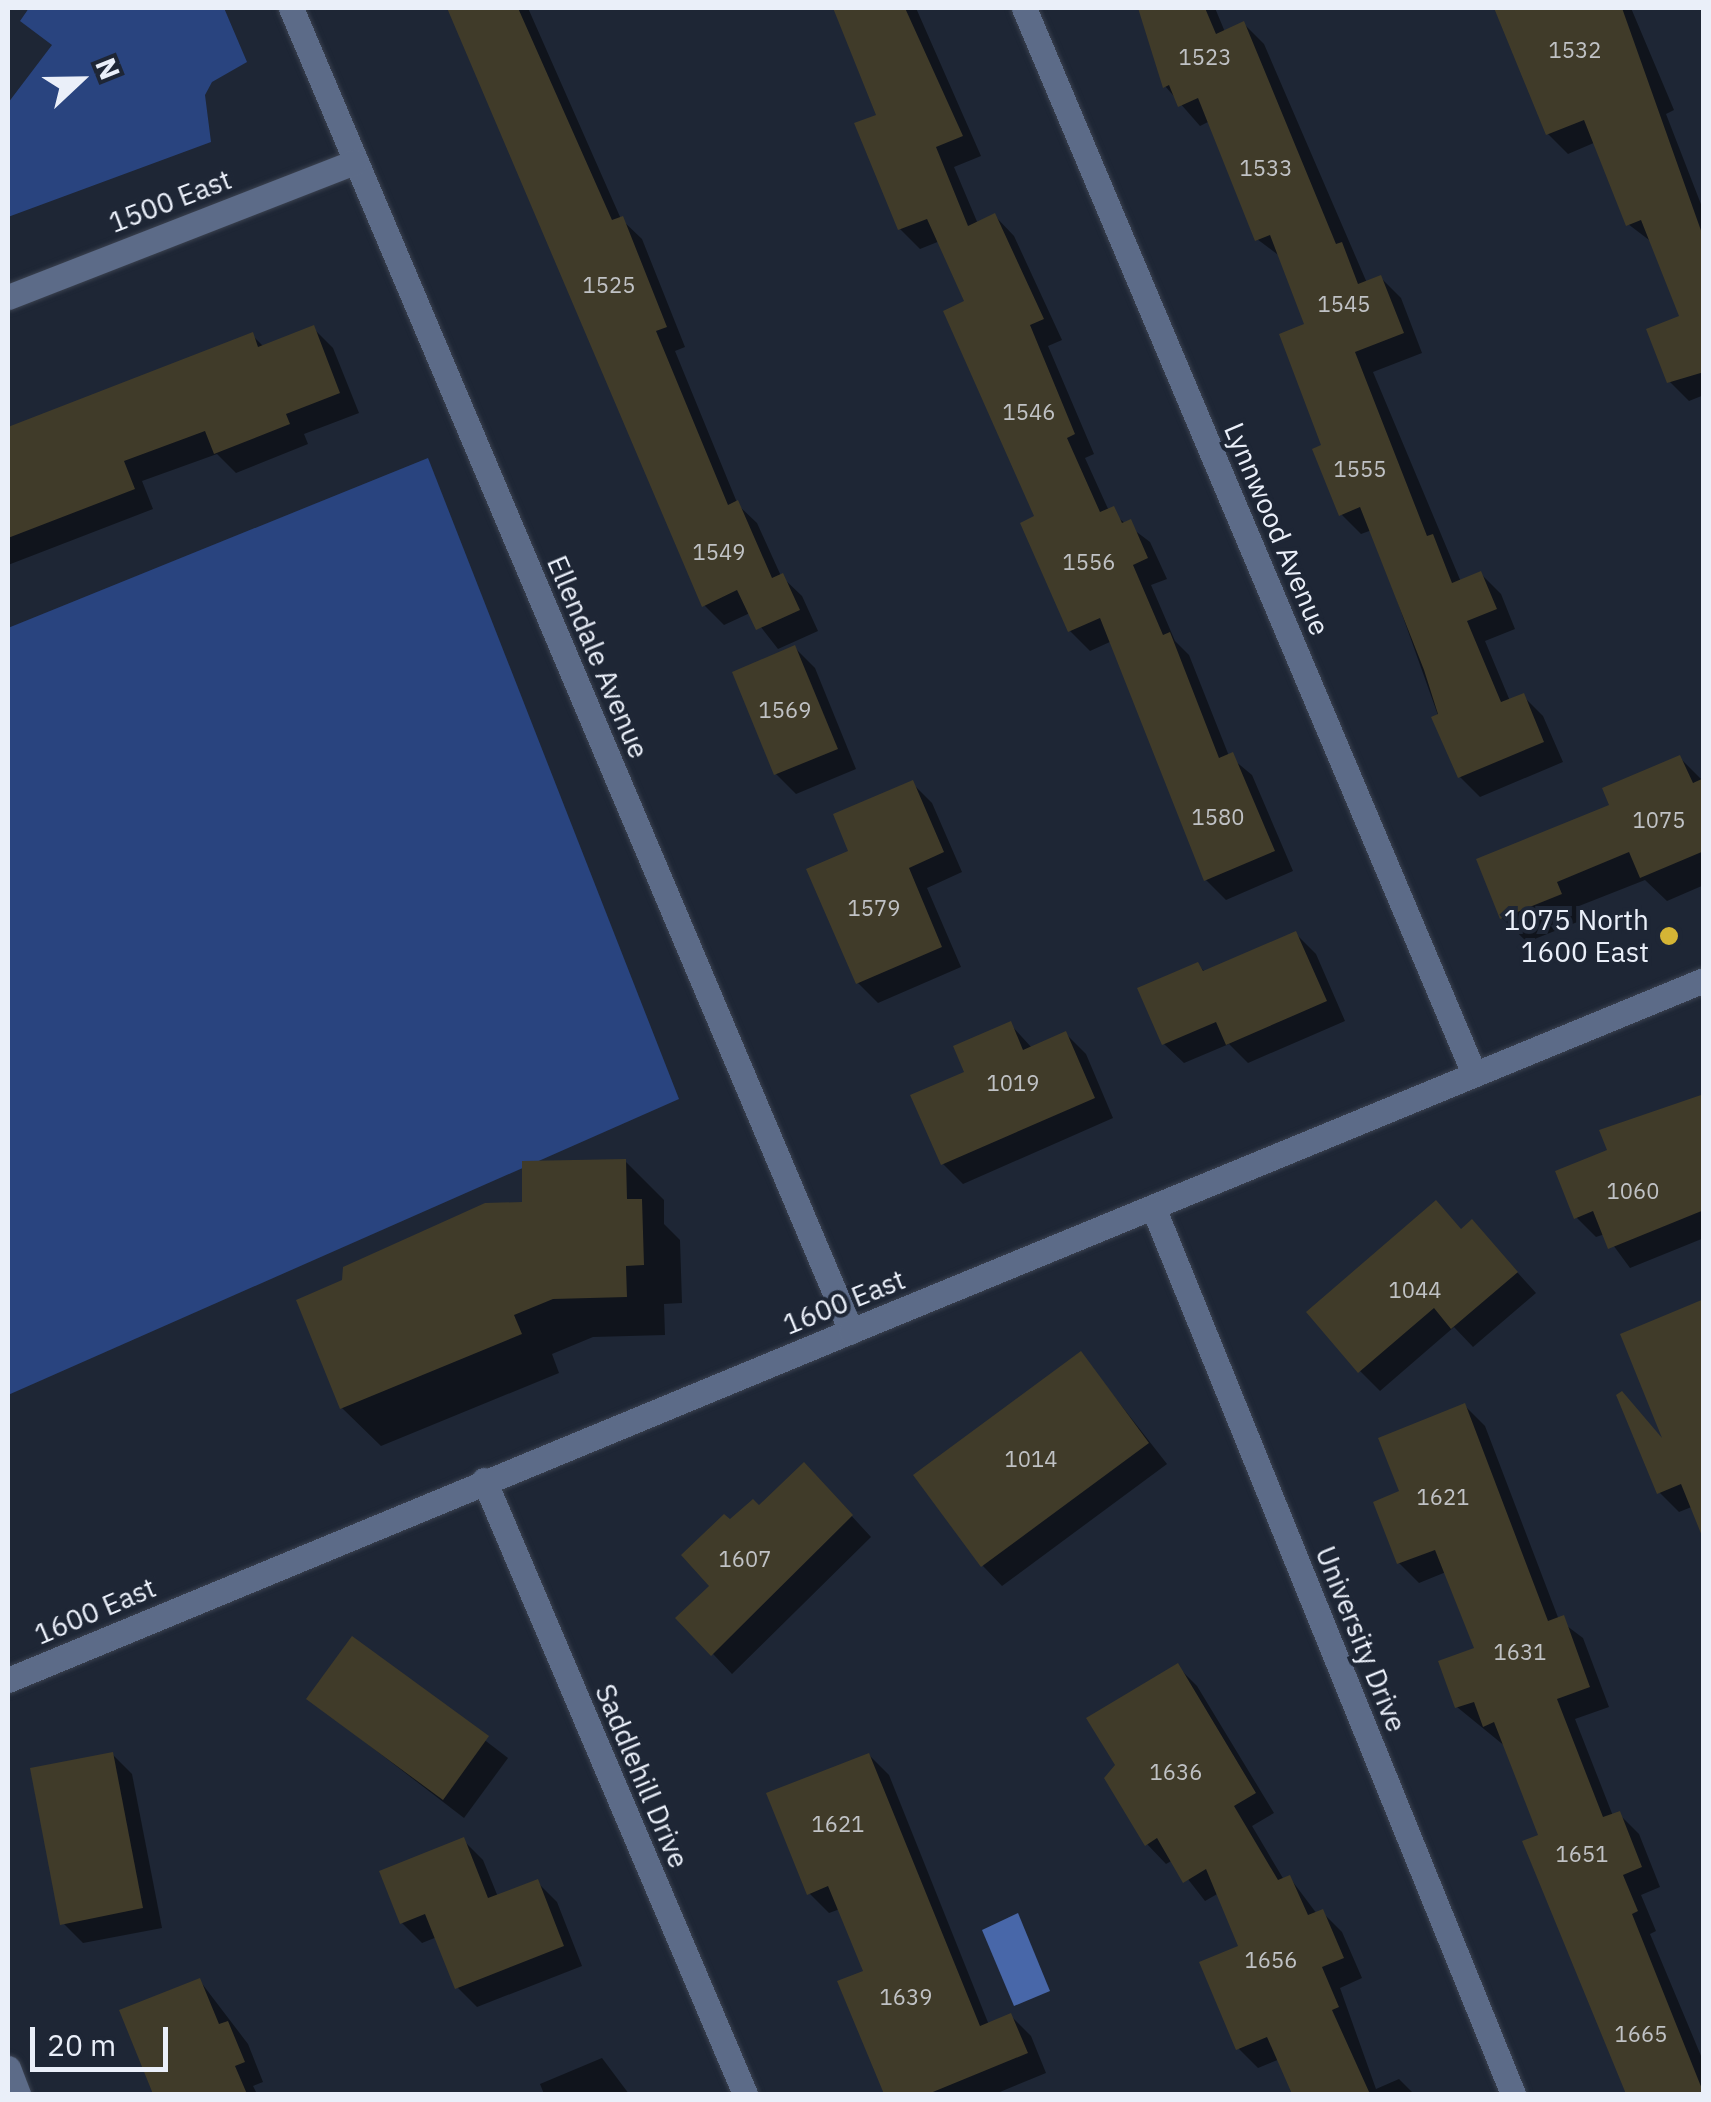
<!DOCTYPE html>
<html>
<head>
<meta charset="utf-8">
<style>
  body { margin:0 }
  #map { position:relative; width:1711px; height:2102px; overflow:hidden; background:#1e2635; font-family:"IBM Plex Sans",sans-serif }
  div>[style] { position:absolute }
  .green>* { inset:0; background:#29447f }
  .water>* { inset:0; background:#4867a9 }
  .shadow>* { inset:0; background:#0007 }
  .building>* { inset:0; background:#403b29 }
  .roads { filter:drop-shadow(0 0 2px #3b4250) drop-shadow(0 0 2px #3b4250) }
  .minor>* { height:25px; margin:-12.5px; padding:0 12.5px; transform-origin:12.5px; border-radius:12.5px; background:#5c6b88 }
  .tertiary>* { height:25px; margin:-12.5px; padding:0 12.5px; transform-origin:12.5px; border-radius:12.5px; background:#5c6b88 }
  .dots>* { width:28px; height:28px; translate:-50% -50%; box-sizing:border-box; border:5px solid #1e2635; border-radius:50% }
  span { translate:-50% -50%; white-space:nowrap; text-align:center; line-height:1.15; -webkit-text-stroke:8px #1e2635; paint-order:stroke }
  .number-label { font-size:22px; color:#c0c2c5 }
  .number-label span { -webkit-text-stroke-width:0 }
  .street-label { font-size:28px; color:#eaeff9 }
  .poi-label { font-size:28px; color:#eaeff9 }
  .right { translate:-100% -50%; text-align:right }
  .frame { position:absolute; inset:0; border:10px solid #eaeff9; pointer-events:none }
  .north { position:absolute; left:30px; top:30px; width:100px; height:100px; -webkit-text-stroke:8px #1e2635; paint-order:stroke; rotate:68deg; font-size:28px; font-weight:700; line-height:40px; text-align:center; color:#eaeff9 }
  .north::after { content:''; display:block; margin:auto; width:35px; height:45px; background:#eaeff9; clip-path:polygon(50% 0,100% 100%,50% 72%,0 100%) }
  .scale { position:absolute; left:30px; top:2027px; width:138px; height:45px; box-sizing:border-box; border:5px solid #eaeff9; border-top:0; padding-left:12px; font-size:30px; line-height:35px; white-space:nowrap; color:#eaeff9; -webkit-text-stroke:8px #1e2635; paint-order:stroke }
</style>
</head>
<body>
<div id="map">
  <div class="green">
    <div style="clip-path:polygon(29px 8px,224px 8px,247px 62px,212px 82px,205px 95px,211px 142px,8px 217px,8px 103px,52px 45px,20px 21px)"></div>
    <div style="clip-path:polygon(428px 458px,679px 1099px,8px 1395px,8px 628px)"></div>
  </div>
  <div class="water">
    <div style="clip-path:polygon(1018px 1913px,1050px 1991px,1014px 2006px,982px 1930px)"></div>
  </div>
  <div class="shadow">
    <div style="clip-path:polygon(450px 8px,528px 8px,621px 219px,642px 239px,685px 347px,675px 351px,738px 505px,757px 523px,781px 576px,802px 596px,818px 631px,778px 649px,750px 613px,724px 625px,704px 605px)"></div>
    <div style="clip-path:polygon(834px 8px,916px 8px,981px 156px,954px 167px,978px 224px,995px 216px,1014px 236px,1062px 340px,1048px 346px,1094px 454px,1085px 458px,1109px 511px,1150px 542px,1167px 579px,1151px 585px,1175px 641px,1189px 655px,1229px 756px,1252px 775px,1293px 871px,1226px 900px,1206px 880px,1112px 641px,1090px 651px,1070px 631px,968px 302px,940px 241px,920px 249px,900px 229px,879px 116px)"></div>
    <div style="clip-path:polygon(1141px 8px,1215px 8px,1225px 32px,1244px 24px,1264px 44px,1367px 283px,1381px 278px,1401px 298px,1422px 353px,1373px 372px,1461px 582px,1481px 574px,1501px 594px,1515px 629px,1485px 641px,1510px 701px,1523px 696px,1543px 716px,1563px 762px,1480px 797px,1460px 777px,1372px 530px,1361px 534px,1341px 514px,1307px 326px,1281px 257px,1257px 239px,1210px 121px,1200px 126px,1165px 86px)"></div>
    <div style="clip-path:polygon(1508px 8px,1631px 8px,1674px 110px,1666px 114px,1704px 212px,1704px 395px,1689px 401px,1669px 381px,1682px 317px,1653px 243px,1628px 224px,1596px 142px,1568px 154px,1548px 134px,1498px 12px)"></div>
    <div style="clip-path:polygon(313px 328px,333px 348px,359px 413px,304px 434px,308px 444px,236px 473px,217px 454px,142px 481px,153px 509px,8px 565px,8px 430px,252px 335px,264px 347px)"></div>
    <div style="clip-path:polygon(795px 648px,815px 668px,856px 769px,796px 794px,776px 774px)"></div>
    <div style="clip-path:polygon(1680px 758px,1703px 781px,1704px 885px,1667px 901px,1645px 880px,1579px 906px,1585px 919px,1527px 942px,1502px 918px,1612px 806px)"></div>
    <div style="clip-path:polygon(912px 783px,932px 803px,962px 872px,927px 888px,961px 967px,878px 1003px,858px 983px,851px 852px)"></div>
    <div style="clip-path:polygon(1296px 934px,1316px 954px,1345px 1021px,1248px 1063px,1229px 1044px,1184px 1063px,1164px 1044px,1198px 965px,1206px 973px)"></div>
    <div style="clip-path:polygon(1010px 1024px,1032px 1048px,1066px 1034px,1086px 1054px,1113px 1118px,963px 1184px,943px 1164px)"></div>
    <div style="clip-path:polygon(1704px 1096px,1704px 1238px,1630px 1268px,1605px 1234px,1596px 1237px,1576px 1217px,1611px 1152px)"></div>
    <div style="clip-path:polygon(625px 1161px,664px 1200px,664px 1224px,680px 1240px,682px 1303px,664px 1304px,665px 1335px,593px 1337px,552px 1354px,559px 1373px,381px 1446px,342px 1408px,525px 1204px)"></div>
    <div style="clip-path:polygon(1472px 1222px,1536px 1293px,1473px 1347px,1454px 1327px,1380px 1391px,1360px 1371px)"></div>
    <div style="clip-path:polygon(1081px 1354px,1167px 1464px,1002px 1586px,983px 1566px)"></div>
    <div style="clip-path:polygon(1465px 1406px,1485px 1426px,1559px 1620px,1583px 1638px,1609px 1707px,1575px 1719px,1613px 1816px,1619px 1814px,1639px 1834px,1660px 1887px,1641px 1895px,1656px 1931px,1650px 1934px,1704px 2063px,1704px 2094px,1630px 2094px,1525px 1842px,1541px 1836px,1506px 1747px,1457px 1707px,1477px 1649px,1446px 1572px,1419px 1583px,1399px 1563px,1402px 1493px)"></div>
    <div style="clip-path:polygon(1666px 1443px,1704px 1502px,1679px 1512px,1659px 1492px)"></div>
    <div style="clip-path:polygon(824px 1486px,871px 1537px,732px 1674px,679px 1618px,713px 1586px,730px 1523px)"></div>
    <div style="clip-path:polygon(353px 1639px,508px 1758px,464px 1818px,309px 1699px)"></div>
    <div style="clip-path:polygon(1177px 1666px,1197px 1686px,1274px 1813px,1252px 1826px,1284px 1880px,1290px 1878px,1317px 1914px,1322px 1912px,1342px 1932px,1362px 1978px,1340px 1988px,1376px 2089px,1399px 2079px,1414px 2094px,1295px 2094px,1280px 2059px,1258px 2068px,1238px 2048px,1241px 1948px,1219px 1893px,1205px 1901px,1173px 1860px,1166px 1864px,1147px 1844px)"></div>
    <div style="clip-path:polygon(112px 1754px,132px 1774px,162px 1928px,83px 1943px,63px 1923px)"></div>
    <div style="clip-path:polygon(869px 1755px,889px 1775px,989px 2025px,1011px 2016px,1031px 2036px,1046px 2073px,995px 2094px,887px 2094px,841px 1983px,866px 1973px,840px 1909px,829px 1913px,809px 1893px)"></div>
    <div style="clip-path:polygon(463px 1840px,483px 1860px,498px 1897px,537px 1882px,557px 1902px,582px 1966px,477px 2007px,457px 1987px,437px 1937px,422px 1943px,402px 1923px)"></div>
    <div style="clip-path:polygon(200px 1981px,248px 2044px,263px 2082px,253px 2086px,257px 2094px,156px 2094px,123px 2012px)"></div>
    <div style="clip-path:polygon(602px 2058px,629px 2094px,544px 2094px,540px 2084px)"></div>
  </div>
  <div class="building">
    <div style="clip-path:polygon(447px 8px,518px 8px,612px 220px,623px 216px,667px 327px,656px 331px,728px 505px,738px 500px,772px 578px,783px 573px,800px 610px,756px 630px,737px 590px,702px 607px)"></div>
    <div style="clip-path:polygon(833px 8px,905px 8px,963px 136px,936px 147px,968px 226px,995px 213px,1044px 319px,1030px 325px,1075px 434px,1067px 438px,1100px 512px,1114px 506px,1122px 523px,1131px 519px,1148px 558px,1133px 565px,1163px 635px,1170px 632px,1219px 758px,1233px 752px,1275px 851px,1204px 881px,1100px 618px,1068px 632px,1020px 523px,1034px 516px,943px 311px,964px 301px,927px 219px,898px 230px,854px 123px,876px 115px)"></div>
    <div style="clip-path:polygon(1138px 8px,1205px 8px,1216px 34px,1244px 21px,1336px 244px,1342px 242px,1358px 284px,1381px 275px,1404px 333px,1355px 352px,1427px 536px,1433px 534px,1452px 583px,1481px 571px,1497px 609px,1467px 621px,1501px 702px,1524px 693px,1544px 742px,1458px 778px,1431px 717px,1438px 714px,1424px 670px,1360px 507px,1339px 516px,1312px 449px,1321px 445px,1279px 334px,1304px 324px,1270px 235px,1255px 241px,1198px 98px,1178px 107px,1169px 85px,1163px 88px)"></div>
    <div style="clip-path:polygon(1494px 8px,1622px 8px,1704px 239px,1704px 372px,1667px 383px,1646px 329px,1679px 316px,1641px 220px,1626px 226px,1584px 120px,1546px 135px)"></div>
    <div style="clip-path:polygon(314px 325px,340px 393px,286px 414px,290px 424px,214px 454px,205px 431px,124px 461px,135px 489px,8px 538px,8px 427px,253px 332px,258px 347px)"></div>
    <div style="clip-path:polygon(795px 645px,838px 749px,774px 775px,732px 672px)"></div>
    <div style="clip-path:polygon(1680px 755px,1693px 783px,1704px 778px,1704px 851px,1640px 878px,1629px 852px,1557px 882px,1562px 894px,1500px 919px,1476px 859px,1609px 805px,1602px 788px)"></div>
    <div style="clip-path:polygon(913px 780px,944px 852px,909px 868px,942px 947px,856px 984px,806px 869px,848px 851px,833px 814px)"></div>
    <div style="clip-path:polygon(1296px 931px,1327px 1001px,1226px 1045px,1216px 1022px,1162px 1045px,1137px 988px,1198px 962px,1203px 971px)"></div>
    <div style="clip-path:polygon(1011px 1021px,1023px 1050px,1066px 1031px,1095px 1098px,941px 1165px,910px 1095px,964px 1072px,953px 1046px)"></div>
    <div style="clip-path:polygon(1704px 1094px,1704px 1210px,1608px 1249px,1593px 1211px,1574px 1219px,1555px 1171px,1607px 1150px,1599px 1130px)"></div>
    <div style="clip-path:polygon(626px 1159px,627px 1199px,642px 1199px,644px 1265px,626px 1266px,627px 1297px,553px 1299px,514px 1315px,522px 1334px,340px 1409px,296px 1300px,342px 1280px,343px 1267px,485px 1203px,522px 1202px,522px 1161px)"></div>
    <div style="clip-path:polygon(1436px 1200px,1461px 1229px,1472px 1219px,1518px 1272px,1451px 1329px,1434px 1308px,1358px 1373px,1306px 1312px)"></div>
    <div style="clip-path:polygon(1704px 1299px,1704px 1536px,1702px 1536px,1681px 1484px,1657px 1494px,1616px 1395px,1622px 1391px,1662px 1438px,1620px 1334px)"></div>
    <div style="clip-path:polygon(1081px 1351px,1149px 1443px,981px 1567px,913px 1475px)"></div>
    <div style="clip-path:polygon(1465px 1403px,1548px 1621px,1564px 1615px,1590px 1687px,1557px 1699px,1603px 1817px,1620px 1811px,1642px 1867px,1623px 1875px,1638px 1911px,1632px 1914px,1704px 2094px,1626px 2094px,1522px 1841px,1538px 1835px,1494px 1722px,1483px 1727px,1474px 1702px,1455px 1708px,1438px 1661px,1474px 1648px,1435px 1550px,1397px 1564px,1373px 1502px,1399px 1491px,1378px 1438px)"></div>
    <div style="clip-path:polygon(804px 1462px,853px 1515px,711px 1656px,675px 1618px,709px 1586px,681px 1555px,724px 1514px,730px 1519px,753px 1499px,759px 1505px)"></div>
    <div style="clip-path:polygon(352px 1636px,489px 1736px,443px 1800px,306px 1699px)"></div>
    <div style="clip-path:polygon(1178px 1663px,1256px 1793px,1234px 1806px,1278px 1880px,1290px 1875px,1308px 1915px,1323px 1909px,1344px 1958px,1322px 1967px,1339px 2007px,1332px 2010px,1370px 2094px,1292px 2094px,1267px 2037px,1236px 2050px,1199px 1962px,1238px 1946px,1206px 1869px,1183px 1883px,1157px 1838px,1145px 1846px,1104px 1778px,1115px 1765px,1086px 1718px)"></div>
    <div style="clip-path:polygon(113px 1752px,143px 1908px,60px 1925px,30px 1768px)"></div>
    <div style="clip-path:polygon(869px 1753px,980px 2026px,1011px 2013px,1028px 2053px,928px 2094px,884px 2094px,837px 1981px,863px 1971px,828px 1886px,807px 1895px,766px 1793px)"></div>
    <div style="clip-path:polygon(464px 1837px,488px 1898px,538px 1879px,564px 1946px,455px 1989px,425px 1914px,400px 1924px,379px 1871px)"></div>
    <div style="clip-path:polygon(200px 1978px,219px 2024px,228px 2021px,245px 2062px,235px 2066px,247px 2094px,153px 2094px,119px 2010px)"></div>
  </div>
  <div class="roads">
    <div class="minor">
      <div style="left:1024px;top:8px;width:1157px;rotate:67.11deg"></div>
      <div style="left:1153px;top:1207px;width:957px;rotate:67.91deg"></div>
      <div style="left:484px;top:1480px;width:667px;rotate:66.97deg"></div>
      <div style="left:8px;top:1680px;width:912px;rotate:-22.49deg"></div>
      <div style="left:8px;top:2068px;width:28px;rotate:69deg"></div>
    </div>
    <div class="tertiary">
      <div style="left:291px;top:8px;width:1437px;rotate:67.06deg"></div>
      <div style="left:851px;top:1331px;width:922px;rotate:-22.37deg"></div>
      <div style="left:8px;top:297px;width:372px;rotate:-21.3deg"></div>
    </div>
  </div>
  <div class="dots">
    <div style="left:1669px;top:936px;background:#d5b535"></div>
  </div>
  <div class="number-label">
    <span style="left:1575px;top:50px">1532</span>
    <span style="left:1205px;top:57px">1523</span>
    <span style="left:1266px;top:168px">1533</span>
    <span style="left:609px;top:285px">1525</span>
    <span style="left:1344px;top:304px">1545</span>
    <span style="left:1029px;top:412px">1546</span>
    <span style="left:1360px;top:469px">1555</span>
    <span style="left:719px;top:552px">1549</span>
    <span style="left:1089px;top:562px">1556</span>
    <span style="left:785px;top:710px">1569</span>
    <span style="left:1218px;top:817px">1580</span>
    <span style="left:1659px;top:820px">1075</span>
    <span style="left:874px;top:908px">1579</span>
    <span style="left:1013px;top:1083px">1019</span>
    <span style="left:1633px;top:1191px">1060</span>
    <span style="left:1415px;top:1290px">1044</span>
    <span style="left:1031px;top:1459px">1014</span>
    <span style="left:1443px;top:1497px">1621</span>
    <span style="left:745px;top:1559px">1607</span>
    <span style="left:1520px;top:1652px">1631</span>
    <span style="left:1176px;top:1772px">1636</span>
    <span style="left:838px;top:1824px">1621</span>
    <span style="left:1582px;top:1854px">1651</span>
    <span style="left:1271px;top:1960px">1656</span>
    <span style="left:906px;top:1997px">1639</span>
    <span style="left:1641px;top:2034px">1665</span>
  </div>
  <div class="street-label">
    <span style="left:170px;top:201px;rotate:-21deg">1500 East</span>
    <span style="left:1277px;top:529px;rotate:67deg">Lynnwood Avenue</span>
    <span style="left:598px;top:657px;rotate:67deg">Ellendale Avenue</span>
    <span style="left:844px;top:1302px;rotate:-22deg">1600 East</span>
    <span style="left:95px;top:1611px;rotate:-23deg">1600 East</span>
    <span style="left:1361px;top:1639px;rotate:68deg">University Drive</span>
    <span style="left:642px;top:1776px;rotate:67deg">Saddlehill Drive</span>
  </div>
  <div class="poi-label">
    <span class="right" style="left:1649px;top:936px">1075 North<br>1600 East</span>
  </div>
  <div class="frame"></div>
  <div class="north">N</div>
  <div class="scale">20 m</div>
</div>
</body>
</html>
